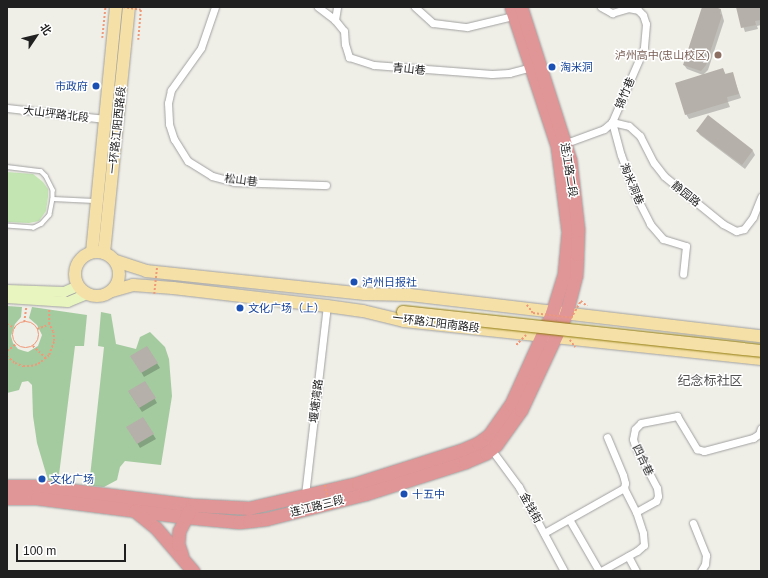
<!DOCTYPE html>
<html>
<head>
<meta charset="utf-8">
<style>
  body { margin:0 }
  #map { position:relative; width:768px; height:578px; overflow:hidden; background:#efeee7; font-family:Helvetica,"Noto Sans SC",sans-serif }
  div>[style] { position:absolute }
  .grass>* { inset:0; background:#c2e5b1 }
  .forest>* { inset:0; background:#a4cb9f }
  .shadow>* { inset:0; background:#0003 }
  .building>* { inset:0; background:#b5b0a9 }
  .path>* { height:1.5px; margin-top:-0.75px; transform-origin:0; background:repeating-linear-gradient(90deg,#ef9978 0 2px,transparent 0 4px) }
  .path>.ring { margin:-0.75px; padding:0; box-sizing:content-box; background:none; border:1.5px solid #ef9978; border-radius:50% }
  .roads { filter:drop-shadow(0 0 1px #a1a1a1) drop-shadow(0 0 1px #a1a1a1) }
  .lane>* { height:3.5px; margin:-1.75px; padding:0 1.75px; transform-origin:1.75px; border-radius:1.75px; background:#fff }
  .street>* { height:7px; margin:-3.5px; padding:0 3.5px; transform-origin:3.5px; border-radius:3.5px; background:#fff }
  .secondary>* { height:10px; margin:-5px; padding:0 5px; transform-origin:5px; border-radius:5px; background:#e9f5bf }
  .primary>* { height:12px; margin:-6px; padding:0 6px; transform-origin:6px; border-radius:6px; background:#f5e0a7 }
  .primary>.ring { margin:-6px; padding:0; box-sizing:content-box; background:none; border:12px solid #f5e0a7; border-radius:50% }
  .highway>* { height:13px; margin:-6.5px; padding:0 6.5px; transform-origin:6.5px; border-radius:6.5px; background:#e09596 }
  .path-bridge>* { height:1.5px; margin-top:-0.75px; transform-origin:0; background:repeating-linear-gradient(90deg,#ef9978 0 2px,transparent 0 4px) }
  .bridges { filter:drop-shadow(0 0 1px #8f7a0c) drop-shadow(0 0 1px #8f7a0c) }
  .primary-bridge>* { height:12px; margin:-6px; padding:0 6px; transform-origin:6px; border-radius:6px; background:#f5e0a7 }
  .dots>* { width:11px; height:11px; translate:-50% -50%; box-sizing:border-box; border:2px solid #fff; border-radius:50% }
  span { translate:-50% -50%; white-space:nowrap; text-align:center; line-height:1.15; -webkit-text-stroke:3px #fff; paint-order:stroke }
  .education-label { font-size:11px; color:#785e54 }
  .right { translate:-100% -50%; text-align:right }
  .transit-label { font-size:11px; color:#164399 }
  .left { translate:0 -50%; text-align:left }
  .street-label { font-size:11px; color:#202020 }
  .quarter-label { font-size:13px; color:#535353 }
  .frame { position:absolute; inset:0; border:8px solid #202020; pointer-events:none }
  .north { position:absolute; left:16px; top:16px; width:40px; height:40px; -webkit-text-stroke:3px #fff; paint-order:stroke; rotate:55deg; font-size:11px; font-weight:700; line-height:16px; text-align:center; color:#202020 }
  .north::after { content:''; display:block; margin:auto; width:14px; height:18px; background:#202020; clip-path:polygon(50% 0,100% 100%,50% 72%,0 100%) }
  .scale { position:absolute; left:16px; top:544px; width:110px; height:18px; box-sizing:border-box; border:2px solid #202020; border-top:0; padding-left:5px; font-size:12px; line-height:14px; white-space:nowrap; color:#202020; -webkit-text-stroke:3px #fff; paint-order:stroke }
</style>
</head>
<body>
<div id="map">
  <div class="grass">
    <div style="clip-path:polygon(7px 172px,33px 174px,43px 182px,48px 189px,48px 197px,46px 211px,39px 221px,29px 223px,7px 222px)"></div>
  </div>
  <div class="forest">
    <div style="clip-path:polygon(7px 306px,22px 307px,21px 317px,15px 324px,11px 336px,13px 343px,18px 349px,24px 351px,28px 352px,38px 346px,42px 335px,37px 325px,29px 318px,32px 307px,87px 315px,84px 346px,75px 346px,58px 483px,48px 480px,37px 443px,33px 416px,32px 385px,28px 381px,22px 382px,19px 390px,7px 393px)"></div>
    <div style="clip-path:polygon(101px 312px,111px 314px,116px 344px,136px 349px,140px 337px,150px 332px,165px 347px,169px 359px,172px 396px,161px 465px,125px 461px,120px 467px,117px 480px,104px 487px,89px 486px,104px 347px,98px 346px)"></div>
  </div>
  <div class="shadow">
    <div style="clip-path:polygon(703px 7px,711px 7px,721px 10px,724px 21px,708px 70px,703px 75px,687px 69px,684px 65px)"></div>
    <div style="clip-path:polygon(737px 7px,761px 7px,761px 25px,757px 26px,758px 29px,745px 32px)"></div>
    <div style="clip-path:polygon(723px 69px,726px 75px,732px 73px,741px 98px,728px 102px,730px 107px,689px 119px,686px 114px)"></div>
    <div style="clip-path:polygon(708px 117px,753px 151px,755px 155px,745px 169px,700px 135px,697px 131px)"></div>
    <div style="clip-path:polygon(147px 347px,160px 368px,144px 377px,132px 356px)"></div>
    <div style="clip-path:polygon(145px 382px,157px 403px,142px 412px,129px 392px)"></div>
    <div style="clip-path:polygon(143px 418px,156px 439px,140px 448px,128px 427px)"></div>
  </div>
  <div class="building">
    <div style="clip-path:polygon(702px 7px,715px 7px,721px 9px,720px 14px,722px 15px,706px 65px,701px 71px,683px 65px)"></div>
    <div style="clip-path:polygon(736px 7px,761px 7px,761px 20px,755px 21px,756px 25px,741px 28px)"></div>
    <div style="clip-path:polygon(723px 68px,725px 74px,733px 72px,739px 94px,727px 97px,728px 102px,685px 115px,675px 83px)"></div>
    <div style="clip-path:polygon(708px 115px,753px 150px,742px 165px,696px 131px)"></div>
    <div style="clip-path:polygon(147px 346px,158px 363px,141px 373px,130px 356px)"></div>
    <div style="clip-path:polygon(145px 381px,156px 398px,139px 408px,128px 391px)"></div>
    <div style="clip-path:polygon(143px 417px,154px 434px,137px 444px,126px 427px)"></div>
  </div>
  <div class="path">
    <div style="left:102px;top:38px;width:31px;rotate:-84deg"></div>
    <div style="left:138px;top:40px;width:33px;rotate:-85deg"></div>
    <div style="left:581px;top:301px;width:8px;rotate:40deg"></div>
    <div style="left:24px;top:322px;width:15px;rotate:-82deg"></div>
    <div class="ring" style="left:13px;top:322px;width:24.5px;height:24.5px"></div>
    <div style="left:7px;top:324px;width:9px;rotate:27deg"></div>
    <div style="left:37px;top:329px;width:12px;rotate:-20deg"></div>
    <div style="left:33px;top:346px;width:18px;rotate:43deg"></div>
    <div style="left:7px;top:351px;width:11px;rotate:-38deg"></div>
    <div style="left:7px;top:356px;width:11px;rotate:41deg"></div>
    <div style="left:15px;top:363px;width:9px;rotate:21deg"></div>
    <div style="left:23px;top:366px;width:8px"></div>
    <div style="left:31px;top:366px;width:7px;rotate:-16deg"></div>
    <div style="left:38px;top:364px;width:14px;rotate:-39deg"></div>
    <div style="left:49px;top:355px;width:15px;rotate:-70deg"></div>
    <div style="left:54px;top:341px;width:9px;rotate:-96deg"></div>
    <div style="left:53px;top:332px;width:9px;rotate:-117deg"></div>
    <div style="left:49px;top:324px;width:15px;rotate:-90deg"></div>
  </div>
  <div class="roads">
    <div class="lane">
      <div style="left:7px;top:167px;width:34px;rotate:7deg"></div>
      <div style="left:41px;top:171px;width:7px;rotate:45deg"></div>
      <div style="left:46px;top:176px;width:16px;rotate:63deg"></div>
      <div style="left:53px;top:190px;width:9px;rotate:90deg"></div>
      <div style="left:53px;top:199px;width:16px;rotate:101deg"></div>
      <div style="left:50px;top:215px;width:12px;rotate:132deg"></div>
      <div style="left:42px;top:224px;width:9px;rotate:153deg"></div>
      <div style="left:34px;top:228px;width:27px;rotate:-176deg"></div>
      <div style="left:53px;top:199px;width:41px;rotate:2.8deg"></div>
    </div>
    <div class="street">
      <div style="left:215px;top:7px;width:43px;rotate:108.9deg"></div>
      <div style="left:201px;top:48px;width:52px;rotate:125.5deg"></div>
      <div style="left:171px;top:90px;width:13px;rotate:103deg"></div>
      <div style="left:168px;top:103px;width:21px;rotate:87deg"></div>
      <div style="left:169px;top:124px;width:16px;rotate:72deg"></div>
      <div style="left:174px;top:139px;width:26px;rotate:58deg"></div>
      <div style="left:188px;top:161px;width:28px;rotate:32deg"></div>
      <div style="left:212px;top:176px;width:23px;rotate:15deg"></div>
      <div style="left:234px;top:182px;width:92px;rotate:1.9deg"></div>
      <div style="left:318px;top:7px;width:21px;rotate:37deg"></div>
      <div style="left:335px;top:20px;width:14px;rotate:51deg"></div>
      <div style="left:344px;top:31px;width:13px;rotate:86deg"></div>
      <div style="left:345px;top:44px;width:14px;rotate:73deg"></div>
      <div style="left:349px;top:57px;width:26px;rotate:18deg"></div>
      <div style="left:374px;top:65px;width:118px;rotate:4.4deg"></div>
      <div style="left:492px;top:74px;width:17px;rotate:-3deg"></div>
      <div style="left:509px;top:73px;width:23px;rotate:-15deg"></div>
      <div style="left:415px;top:7px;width:24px;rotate:42deg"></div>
      <div style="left:433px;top:23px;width:34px;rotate:7deg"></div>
      <div style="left:467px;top:27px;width:51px;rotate:-13.5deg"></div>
      <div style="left:601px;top:7px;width:13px;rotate:29deg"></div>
      <div style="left:612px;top:13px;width:17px;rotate:-17deg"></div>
      <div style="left:628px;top:8px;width:10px;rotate:11deg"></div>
      <div style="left:638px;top:10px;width:7px;rotate:45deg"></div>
      <div style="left:643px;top:15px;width:9px;rotate:72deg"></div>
      <div style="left:646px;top:24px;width:24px;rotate:95deg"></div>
      <div style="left:644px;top:48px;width:81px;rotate:113.4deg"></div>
      <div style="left:612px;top:122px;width:17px;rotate:13deg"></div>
      <div style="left:629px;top:126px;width:15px;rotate:42deg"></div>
      <div style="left:640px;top:136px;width:30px;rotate:63deg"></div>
      <div style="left:654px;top:163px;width:16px;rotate:52deg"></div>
      <div style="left:664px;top:176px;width:76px;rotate:39.1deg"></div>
      <div style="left:723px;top:224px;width:15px;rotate:28deg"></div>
      <div style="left:736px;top:231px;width:8px;rotate:-14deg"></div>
      <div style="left:744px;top:229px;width:15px;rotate:-53deg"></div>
      <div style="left:753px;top:217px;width:22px;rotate:-68deg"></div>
      <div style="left:335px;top:20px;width:13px;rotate:-81deg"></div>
      <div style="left:7px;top:108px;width:99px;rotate:6.4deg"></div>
      <div style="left:566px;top:143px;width:40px;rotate:-20.2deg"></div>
      <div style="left:604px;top:129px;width:11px;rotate:-41deg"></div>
      <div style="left:612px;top:122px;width:34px;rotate:75deg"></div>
      <div style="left:621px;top:155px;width:41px;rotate:70.3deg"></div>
      <div style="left:635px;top:194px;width:34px;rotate:63deg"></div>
      <div style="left:650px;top:224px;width:20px;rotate:49deg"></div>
      <div style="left:663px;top:239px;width:24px;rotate:17deg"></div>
      <div style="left:686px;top:246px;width:28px;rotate:96deg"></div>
      <div style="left:491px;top:449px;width:47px;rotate:53.6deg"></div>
      <div style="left:519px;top:487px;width:95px;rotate:61.8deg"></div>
      <div style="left:305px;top:495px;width:190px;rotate:-83.4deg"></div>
      <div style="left:636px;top:512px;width:23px;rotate:-29deg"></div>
      <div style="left:656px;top:501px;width:5px;rotate:-68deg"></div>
      <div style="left:658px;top:496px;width:8px;rotate:-97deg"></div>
      <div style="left:657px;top:488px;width:47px;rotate:-117.6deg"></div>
      <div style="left:635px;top:446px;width:7px;rotate:-106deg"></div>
      <div style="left:633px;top:439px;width:10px;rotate:-79deg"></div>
      <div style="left:635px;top:429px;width:8px;rotate:-45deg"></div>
      <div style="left:641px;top:423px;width:37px;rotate:-11deg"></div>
      <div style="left:677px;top:416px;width:39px;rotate:59deg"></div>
      <div style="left:697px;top:449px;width:7px;rotate:16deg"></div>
      <div style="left:704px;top:451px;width:51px;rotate:-14.9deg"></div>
      <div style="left:753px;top:438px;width:7px;rotate:-34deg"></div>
      <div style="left:759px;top:434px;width:6px;rotate:-72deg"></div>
      <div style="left:569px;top:519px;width:60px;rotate:60deg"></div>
      <div style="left:693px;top:523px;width:35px;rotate:68deg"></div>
      <div style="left:706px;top:555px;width:9px;rotate:96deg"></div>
      <div style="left:705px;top:564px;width:8px;rotate:120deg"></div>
      <div style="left:544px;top:533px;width:92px;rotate:-29.4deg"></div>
      <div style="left:624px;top:488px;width:5px;rotate:-79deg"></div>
      <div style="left:625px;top:483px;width:8px;rotate:-104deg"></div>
      <div style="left:623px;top:475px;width:41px;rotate:-112.8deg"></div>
      <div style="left:628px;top:556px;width:17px;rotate:62deg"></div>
      <div style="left:601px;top:571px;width:41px;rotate:-29.1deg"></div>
      <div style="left:637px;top:551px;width:9px;rotate:-41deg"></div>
      <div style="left:644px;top:545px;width:12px;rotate:-95deg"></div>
      <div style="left:643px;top:533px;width:22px;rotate:-108deg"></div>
      <div style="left:636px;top:512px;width:27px;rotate:-117deg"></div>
    </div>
    <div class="secondary">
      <div style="left:7px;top:290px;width:57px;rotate:2deg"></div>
      <div style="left:64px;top:292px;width:15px;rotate:-23deg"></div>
      <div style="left:7px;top:298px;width:61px;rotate:3.8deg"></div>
      <div style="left:68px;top:302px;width:21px;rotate:-23deg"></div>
    </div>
    <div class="primary">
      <div class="ring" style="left:75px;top:252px;width:32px;height:32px"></div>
      <div style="left:92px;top:252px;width:246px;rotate:-84.4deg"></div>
      <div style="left:104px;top:253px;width:247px;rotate:-84.2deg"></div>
      <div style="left:116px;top:261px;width:32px;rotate:18deg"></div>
      <div style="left:146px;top:271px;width:220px;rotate:6deg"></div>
      <div style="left:365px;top:294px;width:45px;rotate:1.3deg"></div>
      <div style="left:410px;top:295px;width:353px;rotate:6.7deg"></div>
      <div style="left:112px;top:291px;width:22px;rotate:-16deg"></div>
      <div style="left:133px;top:285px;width:40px;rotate:4.3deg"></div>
      <div style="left:173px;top:288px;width:155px;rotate:6.7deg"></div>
      <div style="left:327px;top:306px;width:36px;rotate:8deg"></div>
      <div style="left:363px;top:311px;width:42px;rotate:13.7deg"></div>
      <div style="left:404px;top:321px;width:359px;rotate:6.1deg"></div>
    </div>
    <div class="highway">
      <div style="left:7px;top:486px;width:30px"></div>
      <div style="left:37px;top:486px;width:156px;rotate:7deg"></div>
      <div style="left:192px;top:505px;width:57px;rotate:3deg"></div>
      <div style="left:249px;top:508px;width:112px;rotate:-12.9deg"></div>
      <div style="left:358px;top:483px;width:109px;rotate:-17.6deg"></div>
      <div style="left:462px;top:450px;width:17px;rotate:-24deg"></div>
      <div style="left:478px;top:443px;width:14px;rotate:-36deg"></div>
      <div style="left:489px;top:435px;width:38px;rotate:-55deg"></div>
      <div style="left:511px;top:404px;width:100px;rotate:-65.7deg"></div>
      <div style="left:552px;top:313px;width:41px;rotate:-72.9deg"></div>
      <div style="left:564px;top:274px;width:42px;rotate:-84.6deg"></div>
      <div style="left:568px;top:232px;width:87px;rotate:-97.3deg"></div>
      <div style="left:557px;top:146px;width:146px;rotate:-108.3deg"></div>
      <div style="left:7px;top:498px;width:30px"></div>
      <div style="left:37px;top:498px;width:150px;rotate:7.3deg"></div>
      <div style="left:186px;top:517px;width:53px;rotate:5.4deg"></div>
      <div style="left:239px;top:522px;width:10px;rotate:-6deg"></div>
      <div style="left:249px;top:521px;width:17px;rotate:-7deg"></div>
      <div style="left:266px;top:519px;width:102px;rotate:-14.2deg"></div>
      <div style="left:365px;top:494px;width:105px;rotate:-17.7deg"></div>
      <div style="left:465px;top:462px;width:23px;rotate:-23deg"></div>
      <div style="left:486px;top:453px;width:13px;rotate:-39deg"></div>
      <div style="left:496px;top:445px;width:43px;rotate:-54.5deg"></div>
      <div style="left:521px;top:410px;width:106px;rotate:-64.9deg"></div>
      <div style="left:566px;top:314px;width:40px;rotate:-75.6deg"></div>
      <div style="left:576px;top:275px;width:21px;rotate:-87deg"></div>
      <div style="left:577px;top:254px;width:24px;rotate:-88deg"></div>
      <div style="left:578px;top:230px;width:70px;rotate:-96.5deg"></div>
      <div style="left:570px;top:160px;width:161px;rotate:-107.8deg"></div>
      <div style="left:135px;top:511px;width:27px;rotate:39deg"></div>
      <div style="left:156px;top:528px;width:57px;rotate:49.3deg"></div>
      <div style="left:182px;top:556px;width:13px;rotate:-108deg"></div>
      <div style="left:178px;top:544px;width:13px;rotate:-86deg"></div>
      <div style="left:179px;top:531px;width:22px;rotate:-63deg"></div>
    </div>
  </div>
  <div class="path-bridge">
    <div style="left:123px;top:7px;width:18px;rotate:9deg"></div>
    <div style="left:154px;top:294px;width:27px;rotate:-84deg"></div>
    <div style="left:527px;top:305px;width:10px;rotate:53deg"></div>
    <div style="left:533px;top:313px;width:38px;rotate:7deg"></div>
    <div style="left:571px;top:318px;width:20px;rotate:-60deg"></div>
    <div style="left:570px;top:340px;width:9px;rotate:54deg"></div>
    <div style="left:516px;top:345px;width:14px;rotate:-45deg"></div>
    <div style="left:325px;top:485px;width:26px;rotate:77deg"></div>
  </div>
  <div class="bridges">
    <div class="primary-bridge">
      <div style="left:403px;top:312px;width:360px;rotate:6.2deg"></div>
    </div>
  </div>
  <div class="dots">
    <div style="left:718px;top:55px;background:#8d6e63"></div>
    <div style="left:552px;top:67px;background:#1a4fb4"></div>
    <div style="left:96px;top:86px;background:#1a4fb4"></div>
    <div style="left:354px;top:282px;background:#1a4fb4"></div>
    <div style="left:240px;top:308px;background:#1a4fb4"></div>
    <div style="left:42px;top:479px;background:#1a4fb4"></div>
    <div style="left:404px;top:494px;background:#1a4fb4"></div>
  </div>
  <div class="education-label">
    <span class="right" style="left:710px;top:55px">泸州高中(忠山校区)</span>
  </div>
  <div class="transit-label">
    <span class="left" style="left:560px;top:67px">淘米洞</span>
    <span class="right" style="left:88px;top:86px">市政府</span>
    <span class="left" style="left:362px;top:282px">泸州日报社</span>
    <span class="left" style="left:248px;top:308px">文化广场（上）</span>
    <span class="left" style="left:50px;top:479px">文化广场</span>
    <span class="left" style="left:412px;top:494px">十五中</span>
  </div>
  <div class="street-label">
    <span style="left:409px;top:69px;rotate:5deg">青山巷</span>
    <span style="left:625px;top:93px;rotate:-67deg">锦竹巷</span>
    <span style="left:56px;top:114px;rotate:7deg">大山坪路北段</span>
    <span style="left:117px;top:130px;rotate:-84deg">一环路江阳西路段</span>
    <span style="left:569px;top:170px;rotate:81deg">连江路二段</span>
    <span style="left:241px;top:180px;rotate:7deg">松山巷</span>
    <span style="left:632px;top:184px;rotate:68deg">淘米洞巷</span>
    <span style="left:686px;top:194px;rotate:39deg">静园路</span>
    <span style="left:436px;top:323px;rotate:7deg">一环路江阳南路段</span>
    <span style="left:316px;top:401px;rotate:-83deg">堰塘湾路</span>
    <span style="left:643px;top:460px;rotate:64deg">四合巷</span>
    <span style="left:317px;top:506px;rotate:-14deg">连江路三段</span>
    <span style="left:531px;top:508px;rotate:61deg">金钱街</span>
  </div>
  <div class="quarter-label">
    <span style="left:710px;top:381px">纪念标社区</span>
  </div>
  <div class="frame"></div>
  <div class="north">北</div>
  <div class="scale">100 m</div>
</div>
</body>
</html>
